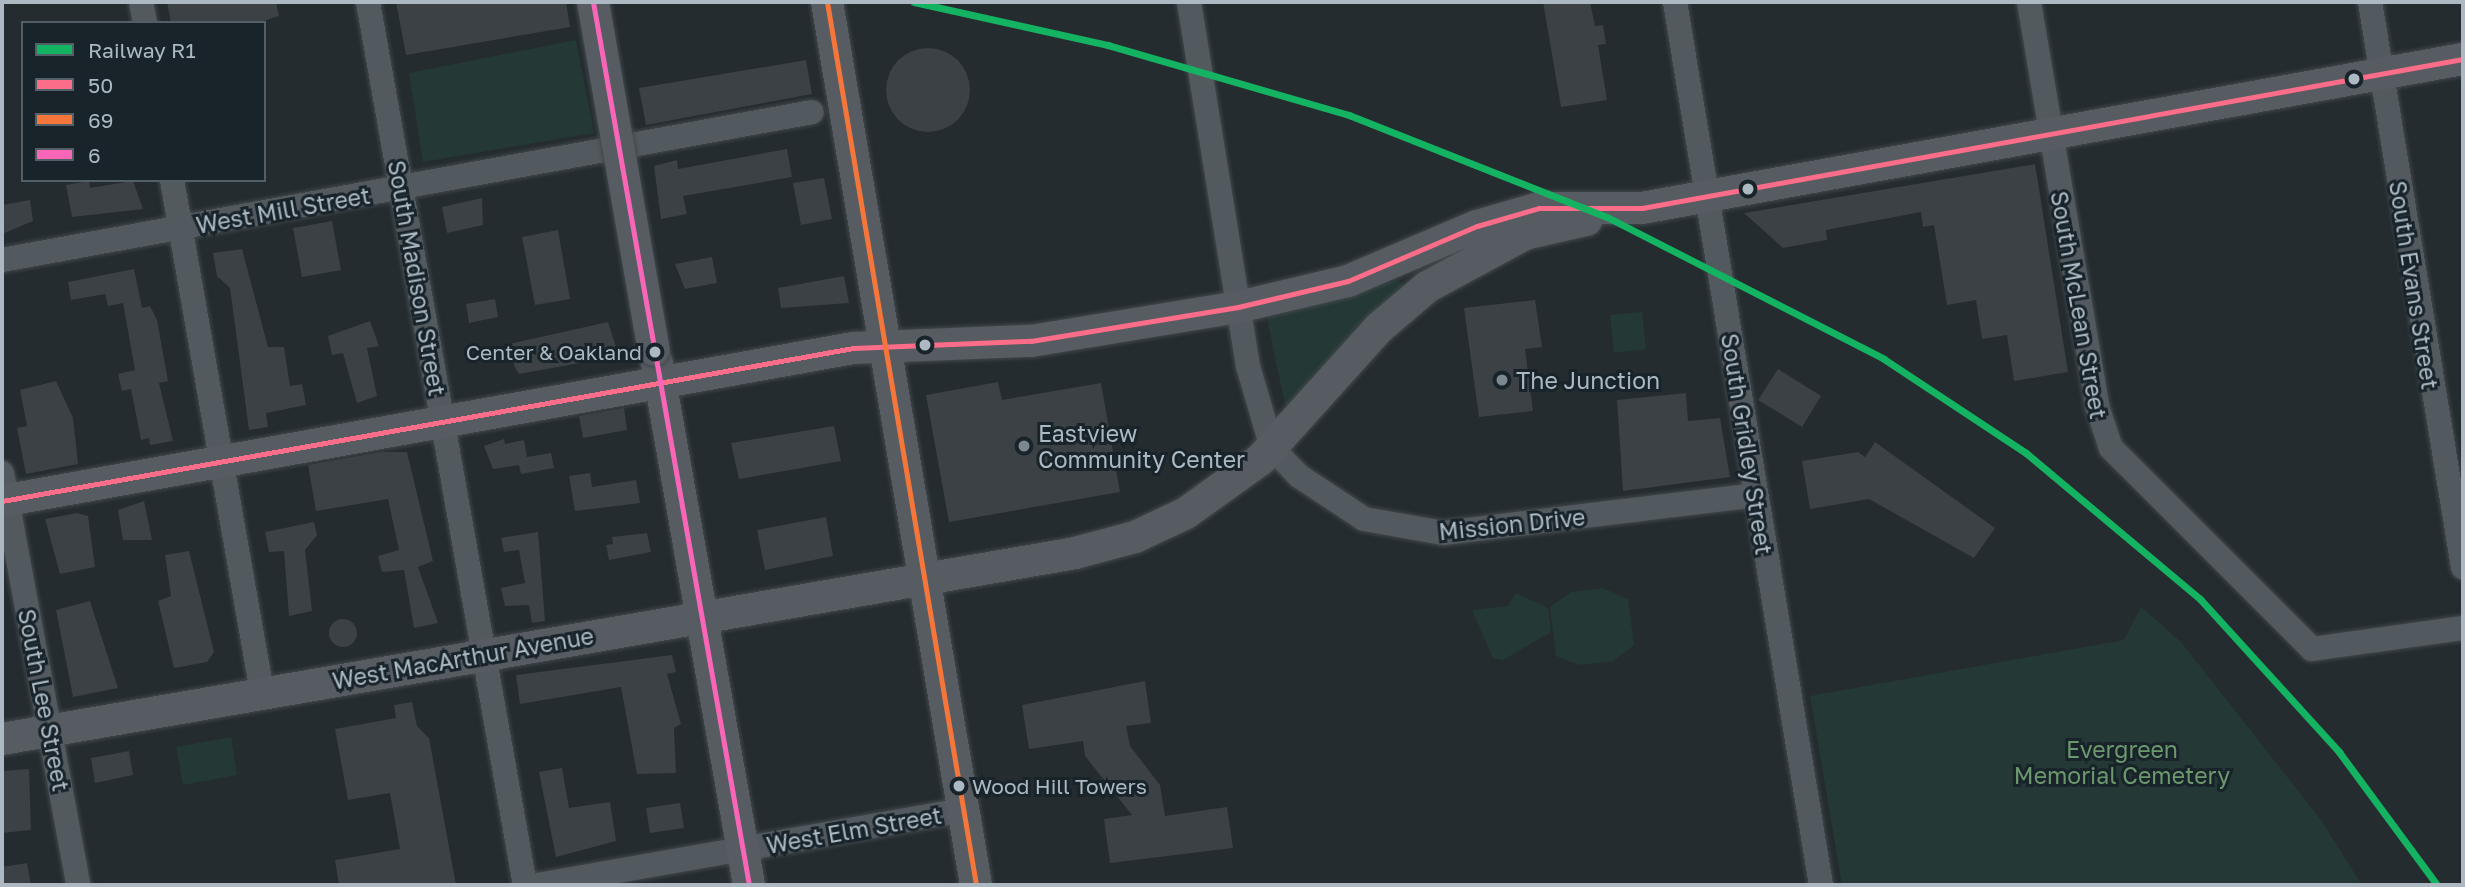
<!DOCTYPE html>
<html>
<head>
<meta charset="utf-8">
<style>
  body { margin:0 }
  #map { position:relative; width:2465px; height:887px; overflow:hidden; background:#242c30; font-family:"Golos Text",sans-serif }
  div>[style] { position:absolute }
  .green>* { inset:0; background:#243835 }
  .building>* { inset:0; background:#3b4145 }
  .round { border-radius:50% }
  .roads { filter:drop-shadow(0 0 2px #42484b) drop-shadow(0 0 2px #42484b) }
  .minor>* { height:24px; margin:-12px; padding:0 12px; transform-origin:12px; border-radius:12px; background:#535a5f }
  .major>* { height:32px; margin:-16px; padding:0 16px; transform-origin:16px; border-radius:16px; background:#565c61 }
  .bridges { filter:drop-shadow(0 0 2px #41494d) drop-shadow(0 0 2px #41494d) }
  .major-bridge>* { height:32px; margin:-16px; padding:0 16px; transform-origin:16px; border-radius:16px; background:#565c61 }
  .bus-1>* { height:5px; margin:-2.5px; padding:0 2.5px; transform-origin:2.5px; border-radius:2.5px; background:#fb6d88 }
  .bus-2>* { height:5px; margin:-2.5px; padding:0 2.5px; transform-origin:2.5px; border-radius:2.5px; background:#f5763a }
  .bus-3>* { height:5px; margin:-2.5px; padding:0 2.5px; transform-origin:2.5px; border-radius:2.5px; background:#fa66b7 }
  .rail-1>* { height:7px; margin:-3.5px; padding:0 3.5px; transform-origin:3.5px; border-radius:3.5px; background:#13b361 }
  .dots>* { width:19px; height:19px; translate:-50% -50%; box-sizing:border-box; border:4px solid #18232a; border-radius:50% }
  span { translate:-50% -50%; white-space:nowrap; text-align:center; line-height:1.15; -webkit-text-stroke:6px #18232a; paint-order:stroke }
  .bus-label { font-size:21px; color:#acb9c3 }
  .right { translate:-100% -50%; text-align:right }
  .left { translate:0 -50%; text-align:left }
  .street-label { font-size:23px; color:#acb9c3 }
  .poi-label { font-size:23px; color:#acb9c3 }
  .park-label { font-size:23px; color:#6c986d }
  .frame { position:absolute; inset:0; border:4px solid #acb9c3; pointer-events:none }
  .legend { position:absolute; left:21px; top:21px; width:245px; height:161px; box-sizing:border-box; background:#18232a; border:2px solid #535f67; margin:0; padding:9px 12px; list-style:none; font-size:21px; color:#acb9c3 }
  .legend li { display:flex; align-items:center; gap:14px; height:35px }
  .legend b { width:35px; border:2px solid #535f67 }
</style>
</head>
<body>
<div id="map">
  <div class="green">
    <div style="clip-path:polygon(576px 40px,594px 133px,423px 162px,409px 73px)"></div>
    <div style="clip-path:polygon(1397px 280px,1404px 285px,1357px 327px,1291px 406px,1285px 405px,1267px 317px)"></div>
    <div style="clip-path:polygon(1642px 312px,1646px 349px,1614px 353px,1610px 315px)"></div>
    <div style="clip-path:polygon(1603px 588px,1628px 599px,1634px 645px,1613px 661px,1579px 665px,1556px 656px,1550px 607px,1571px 592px)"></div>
    <div style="clip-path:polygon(1516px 593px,1548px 608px,1551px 632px,1503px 660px,1493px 658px,1472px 610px,1508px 606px)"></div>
    <div style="clip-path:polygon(2141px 607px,2181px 642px,2321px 820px,2362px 885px,1842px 885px,1810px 696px,2124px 640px)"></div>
    <div style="clip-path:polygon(231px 737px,237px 775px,183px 785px,176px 747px)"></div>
  </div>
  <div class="building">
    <div style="clip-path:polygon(167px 2px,276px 2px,279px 16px,257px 23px,171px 23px)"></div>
    <div style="clip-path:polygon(396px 2px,566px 2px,570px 27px,406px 55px)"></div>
    <div style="clip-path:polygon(1543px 2px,1590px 2px,1595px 26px,1603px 25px,1606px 44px,1598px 45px,1607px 100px,1561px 107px)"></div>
    <div class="round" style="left:886px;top:48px;width:84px;height:84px"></div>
    <div style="clip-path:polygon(806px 60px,812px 94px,646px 125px,639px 88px)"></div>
    <div style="clip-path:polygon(787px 149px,792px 177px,683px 196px,687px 214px,661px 219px,654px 166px,677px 160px,678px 169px)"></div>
    <div style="clip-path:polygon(2035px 164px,2068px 372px,2014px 381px,2007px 335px,1982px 339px,1976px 300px,1947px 305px,1934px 225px,1923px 227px,1921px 212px,1826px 230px,1827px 240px,1783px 248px,1744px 213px)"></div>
    <div style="clip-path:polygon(824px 178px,832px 219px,801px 225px,793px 183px)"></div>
    <div style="clip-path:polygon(89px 181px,90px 188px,133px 181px,143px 209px,72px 217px,66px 185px)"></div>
    <div style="clip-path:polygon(482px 198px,483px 225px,447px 233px,442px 207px)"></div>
    <div style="clip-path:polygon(30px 200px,33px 221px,2px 234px,2px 205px)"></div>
    <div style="clip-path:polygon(332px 221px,341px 270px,302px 277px,293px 228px)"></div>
    <div style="clip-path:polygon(558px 230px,570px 299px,535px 305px,522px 237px)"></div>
    <div style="clip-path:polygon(242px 249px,268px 347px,284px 347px,290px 386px,302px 384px,306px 405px,266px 413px,268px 427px,249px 430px,230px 288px,217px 276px,213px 253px)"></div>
    <div style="clip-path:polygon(712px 257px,717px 283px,685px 289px,675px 264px)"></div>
    <div style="clip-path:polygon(134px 269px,142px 308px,150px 306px,157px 320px,168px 381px,159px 383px,173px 441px,150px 445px,149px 438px,141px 440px,131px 389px,122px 391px,118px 374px,135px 370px,123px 303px,108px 306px,105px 294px,71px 300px,68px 282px)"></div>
    <div style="clip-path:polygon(844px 276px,849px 303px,781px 308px,778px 288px)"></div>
    <div style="clip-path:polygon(495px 299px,498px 317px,469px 323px,466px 304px)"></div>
    <div style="clip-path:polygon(1535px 300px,1542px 347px,1525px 349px,1533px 411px,1479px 417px,1464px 308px)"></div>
    <div style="clip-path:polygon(370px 321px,379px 346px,367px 348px,377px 396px,357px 403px,343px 353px,332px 355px,328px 336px)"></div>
    <div style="clip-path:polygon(608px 322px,619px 356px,519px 374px,515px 368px,509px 344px)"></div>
    <div style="clip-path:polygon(1778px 369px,1821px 396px,1802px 427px,1758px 400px)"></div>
    <div style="clip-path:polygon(56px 381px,73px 418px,78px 464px,26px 474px,17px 428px,27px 426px,20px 390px)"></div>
    <div style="clip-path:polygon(998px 382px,1002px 400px,1101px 383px,1120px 492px,949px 522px,926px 395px)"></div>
    <div style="clip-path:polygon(1686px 393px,1688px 421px,1720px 418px,1730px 477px,1623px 491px,1617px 400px)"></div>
    <div style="clip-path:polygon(624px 408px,627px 430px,583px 438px,579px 416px)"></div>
    <div style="clip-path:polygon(834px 426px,841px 461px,739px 479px,731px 443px)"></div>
    <div style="clip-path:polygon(504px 439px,505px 444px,524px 440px,527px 457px,551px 453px,554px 468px,521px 474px,519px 465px,493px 469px,484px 446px)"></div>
    <div style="clip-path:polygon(1875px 442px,1995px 528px,1974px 558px,1869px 499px,1810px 509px,1802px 461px,1858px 452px,1865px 457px)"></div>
    <div style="clip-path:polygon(381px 452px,407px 452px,433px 561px,418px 567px,438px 623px,414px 628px,404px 570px,382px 572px,378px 556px,399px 550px,388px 499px,316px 511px,308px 465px)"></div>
    <div style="clip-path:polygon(590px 473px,592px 487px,636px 480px,640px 503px,575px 511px,569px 476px)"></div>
    <div style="clip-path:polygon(144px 501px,152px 540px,123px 540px,118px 510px)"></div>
    <div style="clip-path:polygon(77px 513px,88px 516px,95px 567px,60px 574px,45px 519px)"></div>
    <div style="clip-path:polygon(826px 517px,833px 556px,765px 570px,757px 530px)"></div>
    <div style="clip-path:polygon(314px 522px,317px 535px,305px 550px,312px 611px,289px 616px,284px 551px,269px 552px,265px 532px)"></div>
    <div style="clip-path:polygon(538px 532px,545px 621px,532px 623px,529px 605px,505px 606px,501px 588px,525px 583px,519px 550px,504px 552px,501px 538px)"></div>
    <div style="clip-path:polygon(647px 533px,651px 552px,609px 560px,606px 545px,613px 544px,612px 537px)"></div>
    <div style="clip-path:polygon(189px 551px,214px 652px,207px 662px,174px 668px,158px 601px,171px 596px,165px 555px)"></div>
    <div style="clip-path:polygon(90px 601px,118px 688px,73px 697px,56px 610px)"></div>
    <div class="round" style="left:329px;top:619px;width:28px;height:28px"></div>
    <div style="clip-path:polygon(672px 655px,676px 672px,667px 674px,681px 724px,674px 728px,676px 773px,637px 774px,621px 687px,520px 704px,516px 675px)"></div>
    <div style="clip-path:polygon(1145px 681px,1151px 723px,1126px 726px,1130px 746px,1160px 785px,1165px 816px,1227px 807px,1233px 848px,1110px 863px,1104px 819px,1132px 815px,1085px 756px,1083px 741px,1029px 749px,1022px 705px)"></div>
    <div style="clip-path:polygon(412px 702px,417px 726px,429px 738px,456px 885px,339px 885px,335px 860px,400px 849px,390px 793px,348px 800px,335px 729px,396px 718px,394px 705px)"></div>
    <div style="clip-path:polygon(129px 751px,133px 775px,95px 783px,91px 758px)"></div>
    <div style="clip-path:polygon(562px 768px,569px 808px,610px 802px,616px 841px,556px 857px,539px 772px)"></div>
    <div style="clip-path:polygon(29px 769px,31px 830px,2px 833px,2px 771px)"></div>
    <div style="clip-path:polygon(680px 803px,684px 828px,650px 833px,646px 808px)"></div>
    <div style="clip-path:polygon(27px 863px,31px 885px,2px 885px,2px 867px)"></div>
  </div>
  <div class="roads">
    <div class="minor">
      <div style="left:141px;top:2px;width:21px;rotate:79deg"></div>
      <div style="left:368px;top:2px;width:897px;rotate:79.92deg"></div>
      <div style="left:1189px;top:2px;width:369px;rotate:80.8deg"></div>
      <div style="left:1248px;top:366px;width:85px;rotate:73.7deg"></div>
      <div style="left:1272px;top:448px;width:39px;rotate:46deg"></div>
      <div style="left:1299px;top:476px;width:78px;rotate:33.5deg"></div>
      <div style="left:1364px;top:519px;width:80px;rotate:10deg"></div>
      <div style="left:1443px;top:533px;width:314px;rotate:-6.9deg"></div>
      <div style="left:1675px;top:2px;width:895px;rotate:80.61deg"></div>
      <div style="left:2029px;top:2px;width:410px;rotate:80.4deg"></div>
      <div style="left:2097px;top:406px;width:44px;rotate:71.6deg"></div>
      <div style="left:2111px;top:448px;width:284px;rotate:45deg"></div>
      <div style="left:2312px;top:649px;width:152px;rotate:-7.9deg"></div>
      <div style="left:2370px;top:2px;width:573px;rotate:80.65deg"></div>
      <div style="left:172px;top:180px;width:520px;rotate:80.03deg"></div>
      <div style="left:2px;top:260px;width:823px;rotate:-10.35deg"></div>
      <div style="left:2px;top:473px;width:419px;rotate:79.5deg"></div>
      <div style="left:538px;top:885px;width:432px;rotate:-10deg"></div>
    </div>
    <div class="major">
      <div style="left:827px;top:2px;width:895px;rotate:80.42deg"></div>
      <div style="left:657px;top:363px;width:530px;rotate:80deg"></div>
      <div style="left:2px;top:501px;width:865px;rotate:-10.19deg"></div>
      <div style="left:853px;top:348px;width:178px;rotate:-2.3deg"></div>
      <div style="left:1031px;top:341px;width:210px;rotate:-9.3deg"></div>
      <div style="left:1238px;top:307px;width:113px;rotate:-13.3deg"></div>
      <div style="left:1348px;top:281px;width:140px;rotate:-23.1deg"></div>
      <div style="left:1477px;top:226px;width:65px;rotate:-16.2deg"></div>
      <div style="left:1539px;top:208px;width:103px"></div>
      <div style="left:1642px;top:208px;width:834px;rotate:-10.29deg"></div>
      <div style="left:2px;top:739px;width:1089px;rotate:-9.83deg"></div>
      <div style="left:1075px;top:553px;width:62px;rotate:-14.9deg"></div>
      <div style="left:1135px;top:537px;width:56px;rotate:-25.2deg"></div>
      <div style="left:1186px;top:513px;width:91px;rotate:-35.6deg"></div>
      <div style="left:1260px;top:460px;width:178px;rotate:-48deg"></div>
      <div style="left:1379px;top:328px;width:63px;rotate:-40.5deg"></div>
      <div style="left:1427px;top:287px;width:111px;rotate:-28.4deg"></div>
      <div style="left:1525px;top:234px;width:63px;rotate:-12.9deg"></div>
    </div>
  </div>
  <div class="bridges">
    <div class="major-bridge">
      <div style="left:593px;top:2px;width:353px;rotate:80.1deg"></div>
    </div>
  </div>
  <div class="bus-1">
    <div style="left:2px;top:501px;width:865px;rotate:-10.19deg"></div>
    <div style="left:853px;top:348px;width:178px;rotate:-2.3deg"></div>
    <div style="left:1031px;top:341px;width:210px;rotate:-9.3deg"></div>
    <div style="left:1238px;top:307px;width:113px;rotate:-13.3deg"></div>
    <div style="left:1348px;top:281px;width:140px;rotate:-23.1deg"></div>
    <div style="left:1477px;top:226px;width:65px;rotate:-16.2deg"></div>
    <div style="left:1539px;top:208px;width:103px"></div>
    <div style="left:1642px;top:208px;width:834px;rotate:-10.29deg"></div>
  </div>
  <div class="bus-2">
    <div style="left:827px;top:2px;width:895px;rotate:80.42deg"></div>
  </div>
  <div class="bus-3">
    <div style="left:593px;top:2px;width:897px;rotate:79.98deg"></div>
  </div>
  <div class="rail-1">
    <div style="left:914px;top:2px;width:199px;rotate:12.5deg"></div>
    <div style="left:1108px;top:45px;width:251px;rotate:16.2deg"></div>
    <div style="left:1349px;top:115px;width:277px;rotate:21.6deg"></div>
    <div style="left:1607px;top:217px;width:311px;rotate:27.1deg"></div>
    <div style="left:1884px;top:359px;width:170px;rotate:33.5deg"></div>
    <div style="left:2026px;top:453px;width:227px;rotate:40deg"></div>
    <div style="left:2200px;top:599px;width:207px;rotate:47.7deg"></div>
    <div style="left:2339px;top:752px;width:165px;rotate:53.6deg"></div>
  </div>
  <div class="dots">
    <div style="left:2354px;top:79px;background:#acb9c3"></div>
    <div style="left:1748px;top:189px;background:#acb9c3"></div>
    <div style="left:925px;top:345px;background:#acb9c3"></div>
    <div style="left:655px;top:352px;background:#acb9c3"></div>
    <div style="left:1502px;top:380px;background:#7c8890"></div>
    <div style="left:1024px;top:446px;background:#7c8890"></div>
    <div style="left:959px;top:786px;background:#acb9c3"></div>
  </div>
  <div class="bus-label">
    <span class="right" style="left:642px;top:352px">Center &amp; Oakland</span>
    <span class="left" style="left:972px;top:786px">Wood Hill Towers</span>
  </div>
  <div class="street-label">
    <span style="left:283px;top:210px;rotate:-10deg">West Mill Street</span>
    <span style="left:417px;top:278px;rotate:80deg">South Madison Street</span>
    <span style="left:2414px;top:285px;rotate:81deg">South Evans Street</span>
    <span style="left:2079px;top:305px;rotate:80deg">South McLean Street</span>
    <span style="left:1747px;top:444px;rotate:81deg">South Gridley Street</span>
    <span style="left:1512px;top:524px;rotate:-6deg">Mission Drive</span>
    <span style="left:463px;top:658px;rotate:-10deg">West MacArthur Avenue</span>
    <span style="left:44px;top:700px;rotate:79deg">South Lee Street</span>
    <span style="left:854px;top:830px;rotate:-10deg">West Elm Street</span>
  </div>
  <div class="poi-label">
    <span class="left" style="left:1516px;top:380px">The Junction</span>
    <span class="left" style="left:1038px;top:446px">Eastview<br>Community Center</span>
  </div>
  <div class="park-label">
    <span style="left:2122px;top:762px">Evergreen<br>Memorial Cemetery</span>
  </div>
  <div class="frame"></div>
  <ul class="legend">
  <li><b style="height:9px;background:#13b361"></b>Railway R1</li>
  <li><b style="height:9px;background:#fb6d88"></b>50</li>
  <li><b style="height:9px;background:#f5763a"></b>69</li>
  <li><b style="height:9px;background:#fa66b7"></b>6</li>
  </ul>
</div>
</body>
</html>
